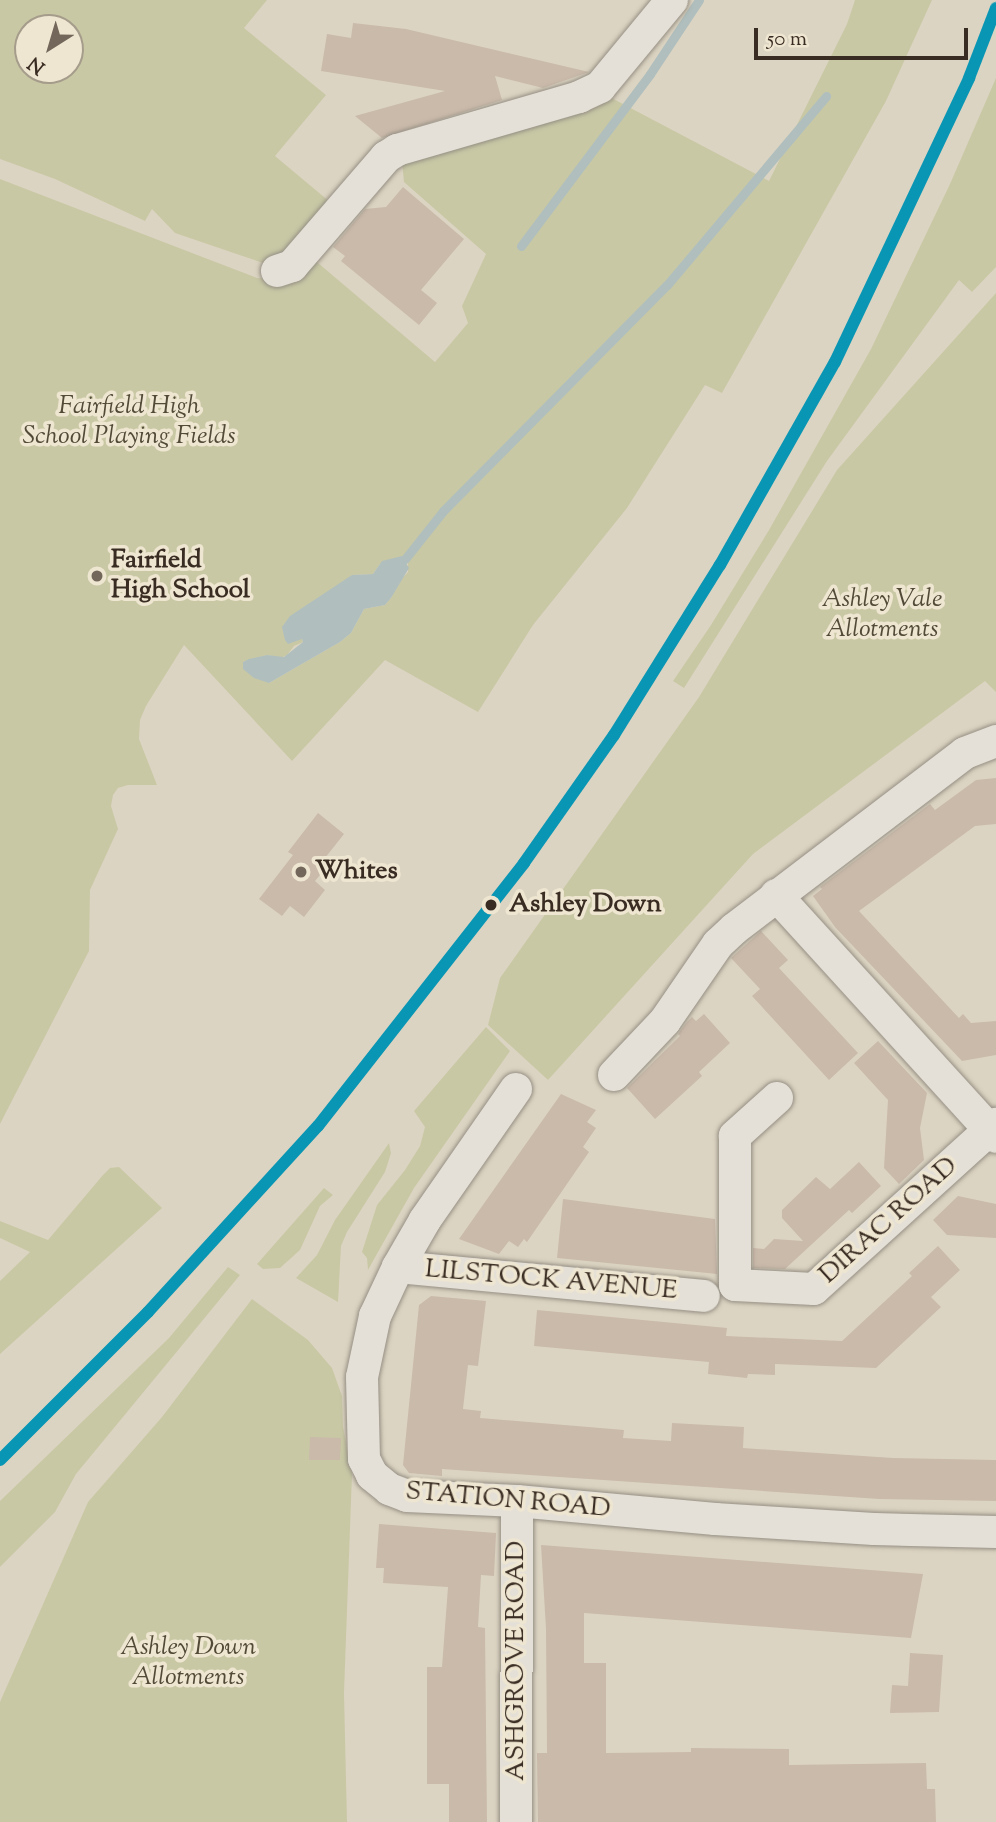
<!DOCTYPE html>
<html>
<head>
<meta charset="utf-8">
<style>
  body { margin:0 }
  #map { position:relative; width:996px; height:1822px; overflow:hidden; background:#dcd4c2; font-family:"Sorts Mill Goudy",serif }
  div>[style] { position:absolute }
  .green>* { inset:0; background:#c8c8a5 }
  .water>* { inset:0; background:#b0bfbd }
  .stream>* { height:9px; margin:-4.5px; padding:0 4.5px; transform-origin:4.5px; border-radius:4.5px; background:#b0bfbd }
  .building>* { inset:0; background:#cabaaa }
  .roads { filter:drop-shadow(0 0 2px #958f84) drop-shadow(0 0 2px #958f84) }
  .minor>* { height:32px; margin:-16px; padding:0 16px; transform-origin:16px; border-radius:16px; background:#e4e0d7 }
  .rail-1>* { height:12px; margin:-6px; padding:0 6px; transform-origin:6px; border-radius:6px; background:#0996b4 }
  .dots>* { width:19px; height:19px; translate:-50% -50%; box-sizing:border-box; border:4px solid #efe6d1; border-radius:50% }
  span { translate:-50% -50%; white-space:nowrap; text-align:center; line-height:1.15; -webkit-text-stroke:7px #efe6d1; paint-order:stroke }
  .park-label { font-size:26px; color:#524937; font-style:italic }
  .poi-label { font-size:26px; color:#392c22; font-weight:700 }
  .left { translate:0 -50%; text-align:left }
  .stop-label { font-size:26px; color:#392c22; font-weight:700 }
  .street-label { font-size:26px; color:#392c22 }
  .north { position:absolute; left:14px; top:14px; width:70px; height:70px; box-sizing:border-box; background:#efe6d1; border:2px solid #a69c8b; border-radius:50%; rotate:217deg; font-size:19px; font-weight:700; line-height:28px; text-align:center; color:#392c22 }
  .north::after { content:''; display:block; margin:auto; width:24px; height:32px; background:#72675a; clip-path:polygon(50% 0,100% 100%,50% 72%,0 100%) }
  .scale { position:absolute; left:754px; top:28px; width:214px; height:32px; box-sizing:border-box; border:4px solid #392c22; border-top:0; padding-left:9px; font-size:21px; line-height:24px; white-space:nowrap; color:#392c22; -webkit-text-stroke:5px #efe6d1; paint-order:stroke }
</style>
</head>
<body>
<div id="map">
  <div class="green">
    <div style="clip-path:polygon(evenodd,0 0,267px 0,244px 28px,326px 95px,275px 156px,330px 202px,276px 260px,263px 263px,175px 233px,152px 209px,145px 221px,55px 179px,0 159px,0 0,28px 28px,70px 28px,70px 70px,28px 70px,28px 28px)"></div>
    <div style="clip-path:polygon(evenodd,855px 0,932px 0,886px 101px,722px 393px,705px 385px,627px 508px,533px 625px,478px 712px,385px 660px,292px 761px,184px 645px,146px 706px,140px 720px,139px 739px,157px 785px,128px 785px,118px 788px,113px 795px,111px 806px,118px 829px,90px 890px,89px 951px,0 1124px,0 179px,257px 278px,277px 279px,311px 257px,435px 362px,468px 323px,462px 306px,486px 254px,404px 182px,402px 161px,602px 93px,769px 181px,847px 24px,855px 0,408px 563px,408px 572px,397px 584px,391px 598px,385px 605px,364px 609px,351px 633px,340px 642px,269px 683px,243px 662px,267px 655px,281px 658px,287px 655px,294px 646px,303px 642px,302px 639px,352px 575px,373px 574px,380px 564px,408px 563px)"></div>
    <div style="clip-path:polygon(996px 78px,996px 267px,972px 292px,959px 280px,827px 461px,684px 688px,673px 681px,711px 625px,769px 530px,871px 349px,950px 184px)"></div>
    <div style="clip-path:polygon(996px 293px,996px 692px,985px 681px,753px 854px,548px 1080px,488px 1025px,500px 978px,699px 697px,837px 470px)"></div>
    <div style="clip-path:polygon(486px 1027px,510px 1051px,414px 1188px,368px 1270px,367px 1258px,362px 1252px,377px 1205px,405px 1170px,420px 1146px,425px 1127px,414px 1111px)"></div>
    <div style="clip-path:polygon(389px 1143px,391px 1153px,385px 1172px,347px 1232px,341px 1246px,338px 1302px,296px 1278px,317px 1255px,335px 1220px)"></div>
    <div style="clip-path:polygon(119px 1167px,162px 1208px,0 1354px,0 1281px,30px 1252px,0 1238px,0 1221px,48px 1240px,103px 1175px,110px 1168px)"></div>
    <div style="clip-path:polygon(324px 1188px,333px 1195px,320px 1206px,300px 1250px,280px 1268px,263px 1269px,257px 1264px)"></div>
    <div style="clip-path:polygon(228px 1267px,240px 1275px,76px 1474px,55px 1512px,0 1567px,0 1501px,169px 1338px)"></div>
    <div style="clip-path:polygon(252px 1299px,308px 1340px,332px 1368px,342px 1396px,343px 1427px,352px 1474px,344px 1693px,347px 1822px,0 1822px,0 1702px,88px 1502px,162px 1417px)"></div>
  </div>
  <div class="water">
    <div style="clip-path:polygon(402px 556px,409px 568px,391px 598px,385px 605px,364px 609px,351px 633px,340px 642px,269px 683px,254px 678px,243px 669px,243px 662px,249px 659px,267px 655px,284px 657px,303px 642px,302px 639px,288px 644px,285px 640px,282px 627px,290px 616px,352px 575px,373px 574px,382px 561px)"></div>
  </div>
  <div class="stream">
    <div style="left:521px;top:246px;width:215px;rotate:-53.1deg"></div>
    <div style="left:650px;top:74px;width:89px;rotate:-56.5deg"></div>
    <div style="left:405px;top:559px;width:61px;rotate:-51.6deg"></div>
    <div style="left:443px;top:511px;width:318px;rotate:-45.3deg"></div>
    <div style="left:667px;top:285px;width:247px;rotate:-49.9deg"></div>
  </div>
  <div class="building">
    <div style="clip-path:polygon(353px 23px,406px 29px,589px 72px,543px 88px,495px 76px,502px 100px,382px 138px,355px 116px,445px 91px,321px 71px,327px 34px,351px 38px)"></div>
    <div style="clip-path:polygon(403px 187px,464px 239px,421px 290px,437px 303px,419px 325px,341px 261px,345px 256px,333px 247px,365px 209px,386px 207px)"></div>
    <div style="clip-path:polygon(996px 778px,996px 824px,975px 826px,859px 911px,959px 1018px,963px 1014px,971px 1023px,996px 1021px,996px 1055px,962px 1061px,835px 927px,813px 896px,822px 889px,820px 887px,930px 804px,935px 810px,976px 780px)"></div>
    <div style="clip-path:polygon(318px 813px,344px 834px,325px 858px,331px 862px,315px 881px,325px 890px,304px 917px,290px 906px,282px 916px,259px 899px,293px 855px,288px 852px)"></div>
    <div style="clip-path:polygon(761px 931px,788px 960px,779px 968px,858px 1053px,829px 1080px,752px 996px,760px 989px,731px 958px)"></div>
    <div style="clip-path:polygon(704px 1014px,730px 1043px,699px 1072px,702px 1076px,655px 1119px,627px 1088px,680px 1036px,678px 1034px,686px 1023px,692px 1017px,696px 1021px)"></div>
    <div style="clip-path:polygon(878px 1041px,927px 1093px,920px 1128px,924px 1160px,899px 1184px,884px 1168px,888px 1100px,854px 1063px)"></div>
    <div style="clip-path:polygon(561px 1094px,596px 1110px,587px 1122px,596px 1128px,583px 1147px,589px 1152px,527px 1242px,524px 1239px,518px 1247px,509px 1241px,499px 1254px,459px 1239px)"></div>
    <div style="clip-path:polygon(859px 1162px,881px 1186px,852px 1213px,849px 1210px,785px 1269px,753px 1268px,753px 1248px,764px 1249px,774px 1239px,803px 1241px,782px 1218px,782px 1210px,816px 1177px,830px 1189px)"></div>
    <div style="clip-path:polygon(958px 1196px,996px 1204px,996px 1238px,947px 1235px,933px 1220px)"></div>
    <div style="clip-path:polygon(563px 1199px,715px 1219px,717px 1274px,557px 1258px)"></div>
    <div style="clip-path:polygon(938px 1246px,960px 1270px,931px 1297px,941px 1307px,876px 1368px,775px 1364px,775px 1375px,748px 1374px,747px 1378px,708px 1374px,709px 1362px,534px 1346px,537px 1310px,727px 1328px,726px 1336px,842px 1341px,912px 1276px,909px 1273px)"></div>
    <div style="clip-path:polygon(431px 1296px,486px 1301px,478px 1366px,468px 1365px,463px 1409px,481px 1411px,480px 1418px,624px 1430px,623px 1438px,671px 1441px,672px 1423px,744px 1427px,743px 1448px,893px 1458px,996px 1460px,996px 1501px,879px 1499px,442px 1469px,442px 1476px,409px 1473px,403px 1465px,419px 1305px)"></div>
    <div style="clip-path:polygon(310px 1437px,341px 1438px,340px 1460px,309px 1460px)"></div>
    <div style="clip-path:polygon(379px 1524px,496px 1533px,494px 1576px,481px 1575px,478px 1627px,485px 1628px,487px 1822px,449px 1822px,449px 1784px,427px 1784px,427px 1667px,442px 1667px,448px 1587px,383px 1583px,384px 1568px,376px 1568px)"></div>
    <div style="clip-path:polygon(541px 1545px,923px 1574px,911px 1638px,584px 1613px,584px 1663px,606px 1663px,606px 1753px,691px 1752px,691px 1748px,789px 1749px,789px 1765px,926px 1763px,927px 1789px,935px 1789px,936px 1822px,538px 1822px,537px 1753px,547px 1753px,546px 1629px)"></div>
    <div style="clip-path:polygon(910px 1653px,943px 1655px,939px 1712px,890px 1713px,892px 1685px,908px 1686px)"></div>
  </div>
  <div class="roads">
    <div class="minor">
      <div style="left:277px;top:271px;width:16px;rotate:-18deg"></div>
      <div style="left:292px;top:266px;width:144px;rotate:-49.2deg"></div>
      <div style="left:386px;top:157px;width:13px;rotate:-32deg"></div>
      <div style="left:397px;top:150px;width:190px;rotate:-16.2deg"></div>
      <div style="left:579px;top:97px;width:23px;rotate:-25deg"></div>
      <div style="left:600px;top:87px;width:113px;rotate:-50.4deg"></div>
      <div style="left:776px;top:895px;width:327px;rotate:47.7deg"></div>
      <div style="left:614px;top:1075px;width:74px;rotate:-46.6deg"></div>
      <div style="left:665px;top:1021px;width:93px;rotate:-55.5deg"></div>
      <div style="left:718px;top:944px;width:22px;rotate:-43deg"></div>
      <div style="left:734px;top:929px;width:290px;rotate:-37.3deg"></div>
      <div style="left:965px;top:753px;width:33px;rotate:-21deg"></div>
      <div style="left:516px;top:1089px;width:160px;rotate:124.8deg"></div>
      <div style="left:425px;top:1220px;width:54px;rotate:119.9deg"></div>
      <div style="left:398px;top:1267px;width:54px;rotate:115.1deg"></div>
      <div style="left:375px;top:1316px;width:62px;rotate:102deg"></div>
      <div style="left:362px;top:1377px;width:82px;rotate:88.6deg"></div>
      <div style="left:364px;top:1459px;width:18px;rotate:63deg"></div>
      <div style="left:372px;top:1475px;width:22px;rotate:39deg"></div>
      <div style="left:389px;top:1489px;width:19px;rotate:21deg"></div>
      <div style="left:407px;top:1496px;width:110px;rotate:2.6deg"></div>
      <div style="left:517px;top:1501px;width:199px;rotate:5.2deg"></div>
      <div style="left:715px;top:1519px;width:159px;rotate:3.6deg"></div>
      <div style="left:874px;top:1529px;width:122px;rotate:1.4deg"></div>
      <div style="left:777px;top:1098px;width:57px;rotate:137.9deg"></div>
      <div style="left:735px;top:1136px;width:149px;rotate:90deg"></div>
      <div style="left:735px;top:1285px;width:79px;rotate:2.9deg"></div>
      <div style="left:814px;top:1289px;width:246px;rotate:-42.2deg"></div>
      <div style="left:398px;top:1267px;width:307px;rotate:5.4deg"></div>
      <div style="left:516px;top:1822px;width:321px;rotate:-89.8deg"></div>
    </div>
  </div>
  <div class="rail-1">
    <div style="left:0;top:1460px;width:209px;rotate:-45deg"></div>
    <div style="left:148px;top:1312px;width:252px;rotate:-47.6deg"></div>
    <div style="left:318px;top:1126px;width:334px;rotate:-51.9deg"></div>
    <div style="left:524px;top:863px;width:156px;rotate:-54.9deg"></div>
    <div style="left:614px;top:735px;width:200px;rotate:-58.1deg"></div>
    <div style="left:720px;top:565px;width:233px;rotate:-60.5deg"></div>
    <div style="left:835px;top:362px;width:314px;rotate:-64.7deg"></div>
    <div style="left:969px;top:78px;width:75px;rotate:-68.9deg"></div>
  </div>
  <div class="dots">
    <div style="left:97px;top:576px;background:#72675a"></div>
    <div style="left:301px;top:872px;background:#72675a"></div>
    <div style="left:491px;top:905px;background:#392c22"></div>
  </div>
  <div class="park-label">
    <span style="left:129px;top:422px">Fairfield High<br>School Playing Fields</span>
    <span style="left:882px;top:615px">Ashley Vale<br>Allotments</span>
    <span style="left:188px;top:1663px">Ashley Down<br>Allotments</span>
  </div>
  <div class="poi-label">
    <span class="left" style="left:111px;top:576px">Fairfield<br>High School</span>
    <span class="left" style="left:315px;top:872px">Whites</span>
  </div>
  <div class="stop-label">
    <span class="left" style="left:509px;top:905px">Ashley Down</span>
  </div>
  <div class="street-label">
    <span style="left:889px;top:1221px;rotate:-42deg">DIRAC ROAD</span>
    <span style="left:551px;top:1281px;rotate:5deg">LILSTOCK AVENUE</span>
    <span style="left:508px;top:1501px;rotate:5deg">STATION ROAD</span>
    <span style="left:517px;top:1661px;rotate:-90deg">ASHGROVE ROAD</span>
  </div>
  <div class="north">N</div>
  <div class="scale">50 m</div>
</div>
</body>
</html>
